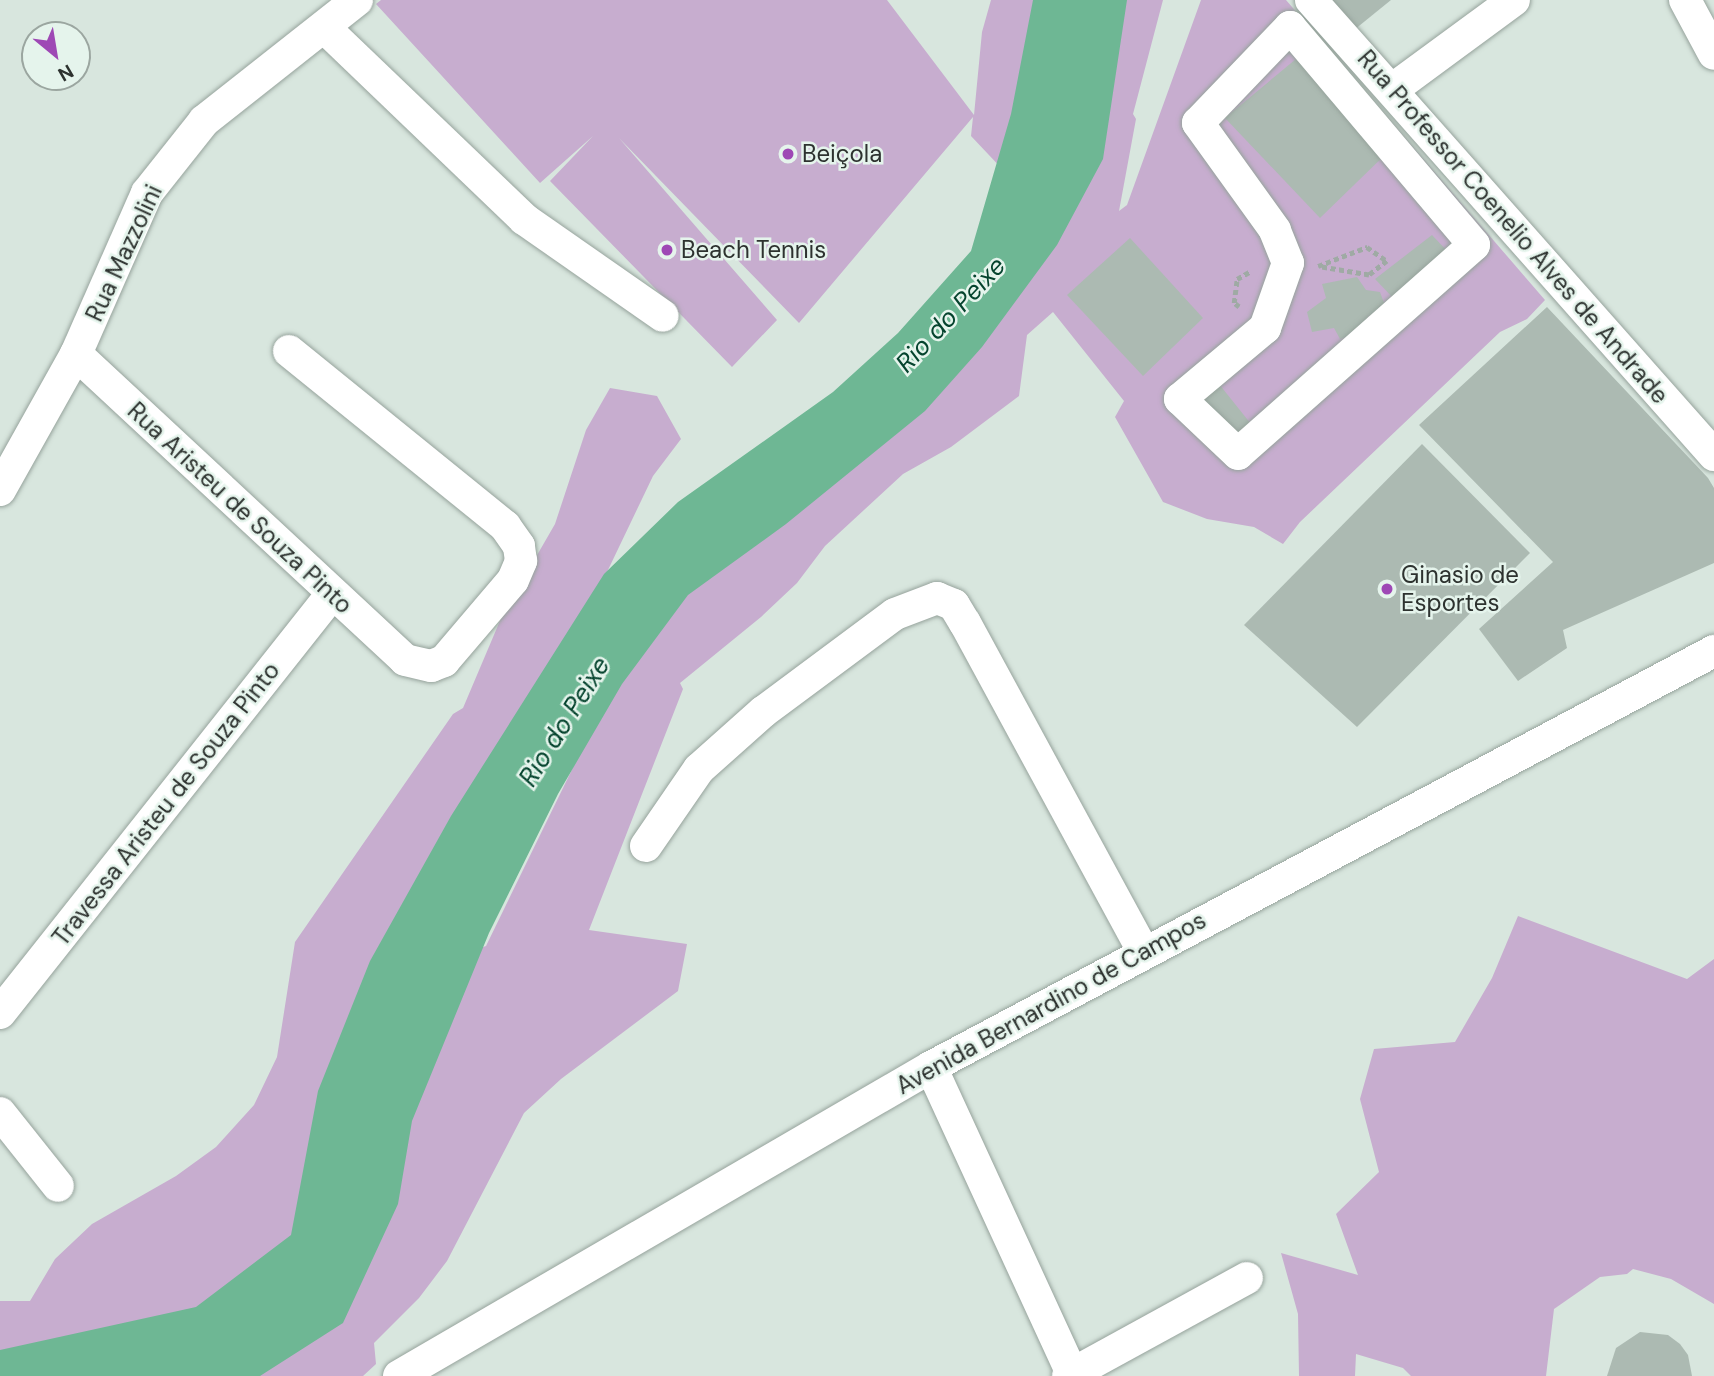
<!DOCTYPE html>
<html>
<head>
<meta charset="utf-8">
<style>
  body { margin:0 }
  #map { position:relative; width:1714px; height:1376px; overflow:hidden; background:#d8e6de; font-family:"DM Sans",sans-serif }
  div>[style] { position:absolute }
  .green>* { inset:0; background:#c7adcf }
  .water>* { inset:0; background:#6eb794 }
  .building>* { inset:0; background:#acbab2 }
  .path>* { height:4.5px; margin-top:-2.25px; transform-origin:0; background:repeating-linear-gradient(90deg,#9faaa4 0 5px,transparent 0 8.5px) }
  .roads { filter:drop-shadow(0 0 2px #96a39c) drop-shadow(0 0 2px #96a39c) }
  .minor>* { height:32px; margin:-16px; padding:0 16px; transform-origin:16px; border-radius:16px; background:#fff }
  .dots>* { width:19px; height:19px; translate:-50% -50%; box-sizing:border-box; border:4px solid #e5f4ec; border-radius:50% }
  span { translate:-50% -50%; white-space:nowrap; text-align:center; line-height:1.15; -webkit-text-stroke:5px #e5f4ec; paint-order:stroke }
  .poi-label { font-size:24px; color:#2d322f }
  .left { translate:0 -50%; text-align:left }
  .street-label { font-size:24px; color:#2d322f }
  .water-label { font-size:26px; color:#05442e; font-style:italic }
  .north { position:absolute; left:21px; top:21px; width:70px; height:70px; box-sizing:border-box; background:#e5f4ec; border:2px solid #9ba6a0; border-radius:50%; rotate:150deg; font-size:19px; font-weight:700; line-height:28px; text-align:center; color:#2d322f }
  .north::after { content:''; display:block; margin:auto; width:24px; height:32px; background:#9e48b5; clip-path:polygon(50% 0,100% 100%,50% 72%,0 100%) }
</style>
</head>
<body>
<div id="map">
  <div class="green">
    <div style="clip-path:polygon(381px 0,887px 0,974px 115px,982px 32px,991px 0,1051px 0,1005px 172px,971px 136px,973px 117px,799px 323px,619px 138px,777px 320px,732px 367px,550px 181px,593px 136px,540px 183px,376px 4px)"></div>
    <div style="clip-path:polygon(1095px 0,1163px 0,1133px 114px,1136px 119px,1119px 211px,1127px 205px,1201px 0,1286px 0,1545px 300px,1527px 319px,1500px 332px,1300px 522px,1283px 544px,1254px 527px,1207px 519px,1163px 502px,1115px 417px,1124px 401px,1053px 312px,1027px 335px,1019px 396px,951px 447px,903px 474px,825px 546px,797px 583px,761px 617px,680px 683px,683px 689px,589px 930px,687px 944px,678px 991px,561px 1079px,524px 1113px,447px 1261px,419px 1298px,374px 1343px,376px 1364px,363px 1376px,212px 1376px,0 1364px,0 1301px,30px 1301px,55px 1259px,92px 1224px,176px 1176px,216px 1147px,254px 1105px,277px 1057px,295px 942px,453px 714px,463px 708px,502px 616px,555px 524px,586px 430px,610px 388px,657px 396px,681px 439px,653px 476px,416px 971px,486px 946px,641px 628px,936px 371px)"></div>
    <div style="clip-path:polygon(1518px 916px,1687px 979px,1714px 959px,1714px 1304px,1671px 1279px,1633px 1269px,1627px 1274px,1600px 1277px,1554px 1309px,1546px 1376px,1411px 1376px,1403px 1368px,1356px 1354px,1355px 1376px,1299px 1376px,1298px 1314px,1281px 1253px,1358px 1275px,1336px 1214px,1379px 1172px,1360px 1099px,1374px 1049px,1455px 1042px,1492px 978px)"></div>
  </div>
  <div class="water">
    <div style="clip-path:polygon(1033px 0,1127px 0,1103px 159px,1057px 245px,982px 347px,925px 411px,786px 524px,688px 595px,622px 684px,558px 794px,489px 933px,412px 1121px,398px 1204px,343px 1323px,260px 1376px,0 1376px,0 1350px,196px 1307px,291px 1235px,318px 1091px,370px 961px,451px 816px,604px 574px,678px 502px,833px 392px,898px 333px,971px 251px,1011px 114px)"></div>
  </div>
  <div class="building">
    <div style="clip-path:polygon(1331px 0,1391px 0,1354px 30px)"></div>
    <div style="clip-path:polygon(1302px 54px,1390px 150px,1320px 218px,1225px 118px)"></div>
    <div style="clip-path:polygon(1432px 235px,1450px 254px,1395px 300px,1375px 279px)"></div>
    <div style="clip-path:polygon(1130px 238px,1203px 318px,1143px 376px,1067px 295px)"></div>
    <div style="clip-path:polygon(1357px 277px,1366px 290px,1380px 292px,1387px 311px,1368px 316px,1366px 330px,1340px 339px,1334px 328px,1312px 332px,1307px 312px,1326px 298px,1322px 284px)"></div>
    <div style="clip-path:polygon(1547px 307px,1708px 478px,1714px 488px,1714px 563px,1563px 630px,1567px 648px,1518px 681px,1479px 629px,1553px 562px,1419px 425px)"></div>
    <div style="clip-path:polygon(1215px 379px,1259px 434px,1237px 449px,1192px 403px)"></div>
    <div style="clip-path:polygon(1422px 444px,1530px 553px,1357px 727px,1244px 625px)"></div>
    <div style="clip-path:polygon(1640px 1332px,1668px 1335px,1680px 1344px,1688px 1355px,1692px 1376px,1607px 1376px,1616px 1348px)"></div>
  </div>
  <div class="path">
    <div style="left:1318px;top:266px;width:53px;rotate:-21.2deg"></div>
    <div style="left:1367px;top:247px;width:24px;rotate:35deg"></div>
    <div style="left:1387px;top:261px;width:23px;rotate:142deg"></div>
    <div style="left:1369px;top:275px;width:48px;rotate:-170.3deg"></div>
    <div style="left:1239px;top:307px;width:6px;rotate:-141deg"></div>
    <div style="left:1234px;top:303px;width:24px;rotate:-83deg"></div>
    <div style="left:1237px;top:279px;width:16px;rotate:-30deg"></div>
  </div>
  <div class="roads">
    <div class="minor">
      <div style="left:1311px;top:0;width:608px;rotate:48.47deg"></div>
      <div style="left:1685px;top:0;width:61px;rotate:61.8deg"></div>
      <div style="left:1290px;top:27px;width:285px;rotate:49.8deg"></div>
      <div style="left:1474px;top:245px;width:315px;rotate:138.5deg"></div>
      <div style="left:1238px;top:454px;width:80px;rotate:-136.5deg"></div>
      <div style="left:1180px;top:399px;width:111px;rotate:-39.9deg"></div>
      <div style="left:1265px;top:328px;width:69px;rotate:-70.5deg"></div>
      <div style="left:1288px;top:263px;width:35px;rotate:-112deg"></div>
      <div style="left:1275px;top:230px;width:132px;rotate:-125.7deg"></div>
      <div style="left:1198px;top:123px;width:133px;rotate:-46.2deg"></div>
      <div style="left:325px;top:28px;width:276px;rotate:43.8deg"></div>
      <div style="left:524px;top:219px;width:169px;rotate:34.9deg"></div>
      <div style="left:1393px;top:89px;width:150px;rotate:-36.3deg"></div>
      <div style="left:76px;top:354px;width:449px;rotate:42.9deg"></div>
      <div style="left:405px;top:660px;width:27px;rotate:13deg"></div>
      <div style="left:431px;top:666px;width:14px;rotate:-21deg"></div>
      <div style="left:444px;top:661px;width:106px;rotate:-49.6deg"></div>
      <div style="left:513px;top:580px;width:21px;rotate:-67deg"></div>
      <div style="left:521px;top:561px;width:15px;rotate:-98deg"></div>
      <div style="left:519px;top:546px;width:24px;rotate:-125deg"></div>
      <div style="left:505px;top:526px;width:278px;rotate:-141deg"></div>
      <div style="left:0;top:490px;width:156px;rotate:-60.8deg"></div>
      <div style="left:76px;top:354px;width:176px;rotate:-66.2deg"></div>
      <div style="left:147px;top:193px;width:92px;rotate:-51.6deg"></div>
      <div style="left:204px;top:121px;width:195px;rotate:-38.3deg"></div>
      <div style="left:646px;top:846px;width:93px;rotate:-55.5deg"></div>
      <div style="left:699px;top:769px;width:86px;rotate:-41.7deg"></div>
      <div style="left:763px;top:712px;width:164px;rotate:-36.6deg"></div>
      <div style="left:895px;top:614px;width:45px;rotate:-20.9deg"></div>
      <div style="left:937px;top:598px;width:18px;rotate:22deg"></div>
      <div style="left:954px;top:605px;width:21px;rotate:59deg"></div>
      <div style="left:965px;top:623px;width:373px;rotate:61.5deg"></div>
      <div style="left:0;top:1013px;width:535px;rotate:-51.61deg"></div>
      <div style="left:931px;top:1067px;width:340px;rotate:65.3deg"></div>
      <div style="left:0;top:1113px;width:93px;rotate:51.5deg"></div>
      <div style="left:399px;top:1376px;width:615px;rotate:-30.15deg"></div>
      <div style="left:931px;top:1067px;width:887px;rotate:-27.98deg"></div>
      <div style="left:1068px;top:1376px;width:204px;rotate:-28.7deg"></div>
    </div>
  </div>
  <div class="dots">
    <div style="left:788px;top:154px;background:#9e48b5"></div>
    <div style="left:667px;top:250px;background:#9e48b5"></div>
    <div style="left:1387px;top:589px;background:#9e48b5"></div>
  </div>
  <div class="poi-label">
    <span class="left" style="left:802px;top:154px">Beiçola</span>
    <span class="left" style="left:681px;top:250px">Beach Tennis</span>
    <span class="left" style="left:1401px;top:589px">Ginasio de<br>Esportes</span>
  </div>
  <div class="street-label">
    <span style="left:1513px;top:227px;rotate:49deg">Rua Professor Coenelio Alves de Andrade</span>
    <span style="left:124px;top:253px;rotate:-65deg">Rua Mazzolini</span>
    <span style="left:240px;top:508px;rotate:43deg">Rua Aristeu de Souza Pinto</span>
    <span style="left:166px;top:804px;rotate:-52deg">Travessa Aristeu de Souza Pinto</span>
    <span style="left:1051px;top:1003px;rotate:-29deg">Avenida Bernardino de Campos</span>
  </div>
  <div class="water-label">
    <span style="left:951px;top:315px;rotate:-47deg">Rio do Peixe</span>
    <span style="left:565px;top:722px;rotate:-58deg">Rio do Peixe</span>
  </div>
  <div class="north">N</div>
</div>
</body>
</html>
